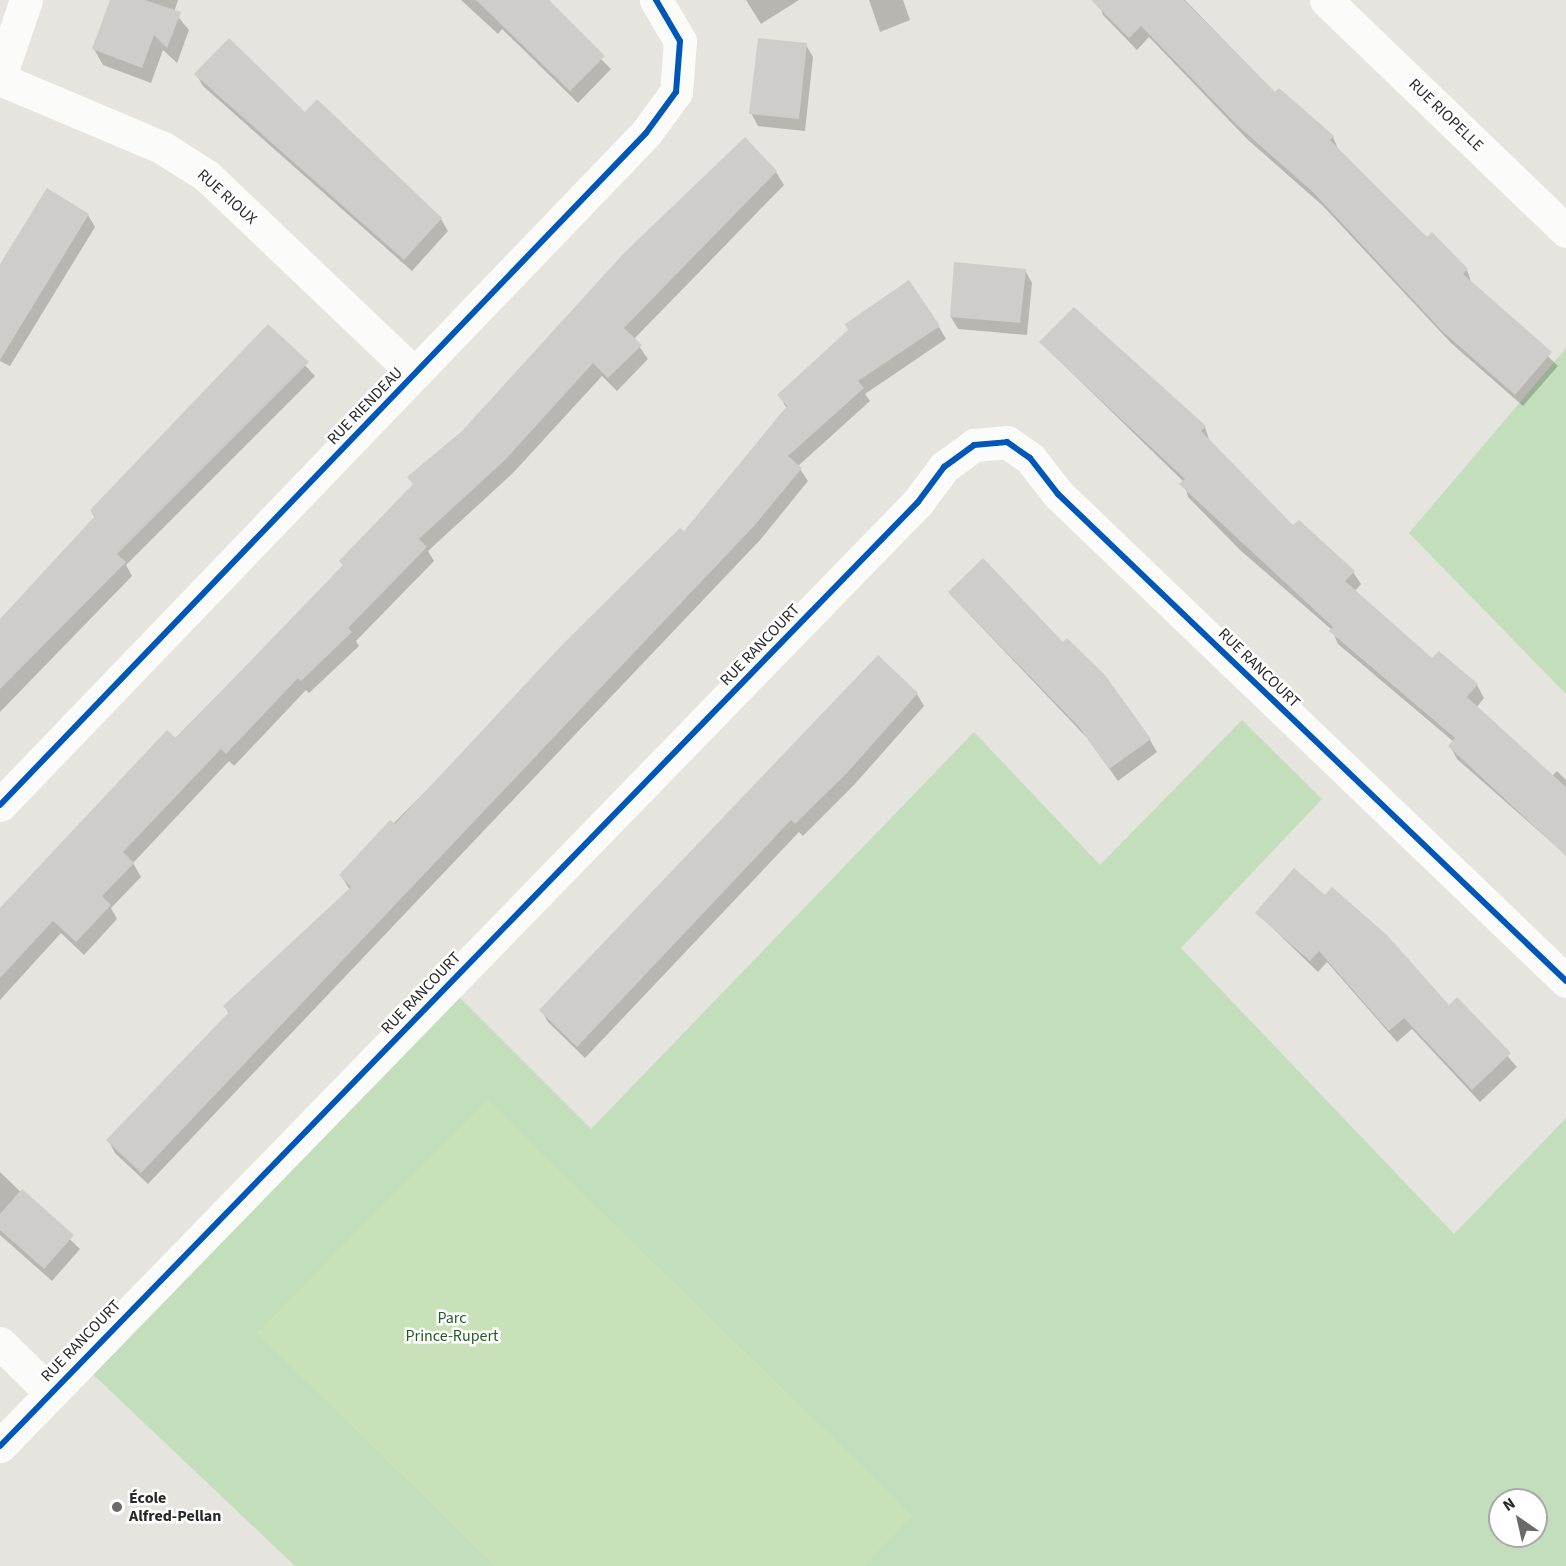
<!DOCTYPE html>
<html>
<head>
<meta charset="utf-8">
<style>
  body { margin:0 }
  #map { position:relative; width:1566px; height:1566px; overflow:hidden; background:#e6e4de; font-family:"Source Sans 3",sans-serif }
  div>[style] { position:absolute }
  .green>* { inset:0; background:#c2debb }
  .pitch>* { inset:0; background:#c9e1b9 }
  .shadow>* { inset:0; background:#0003 }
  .building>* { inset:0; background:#cfcdc9 }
  .street>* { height:33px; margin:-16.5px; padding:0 16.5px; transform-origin:16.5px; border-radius:16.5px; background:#fbfbfa }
  .cycleway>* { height:6px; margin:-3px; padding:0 3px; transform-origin:3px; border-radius:3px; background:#0057b8 }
  .dots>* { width:16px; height:16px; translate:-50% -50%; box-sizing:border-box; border:3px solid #fff; border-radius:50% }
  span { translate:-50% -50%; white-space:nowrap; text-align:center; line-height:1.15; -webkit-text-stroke:5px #fff; paint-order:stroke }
  .street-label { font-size:16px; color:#282828 }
  .park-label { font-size:16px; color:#225b24 }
  .poi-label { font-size:16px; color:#282828; font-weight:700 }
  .left { translate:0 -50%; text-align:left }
  .north { position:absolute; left:1488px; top:1488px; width:60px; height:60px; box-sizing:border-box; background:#fff; border:2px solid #a9a9a9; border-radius:50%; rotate:326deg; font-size:16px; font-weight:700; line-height:24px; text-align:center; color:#282828 }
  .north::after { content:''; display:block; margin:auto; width:21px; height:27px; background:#6a6a68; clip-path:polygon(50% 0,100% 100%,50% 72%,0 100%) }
</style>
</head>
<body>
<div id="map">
  <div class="green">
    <div style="clip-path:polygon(1566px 348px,1566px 694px,1409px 533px)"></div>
    <div style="clip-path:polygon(evenodd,1242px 720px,1322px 799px,1181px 948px,1454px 1234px,1566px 1118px,1566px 1566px,295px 1566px,81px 1363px,452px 990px,591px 1129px,974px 732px,1100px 865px,1242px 720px,1500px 1500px,1536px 1500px,1536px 1536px,1500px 1536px,1500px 1500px)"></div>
  </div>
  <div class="pitch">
    <div style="clip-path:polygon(487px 1100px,913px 1516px,864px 1566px,495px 1566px,257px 1333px)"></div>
  </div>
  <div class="shadow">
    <div style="clip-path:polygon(112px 0,178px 0,174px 12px,189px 30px,177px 63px,163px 50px,151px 83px,103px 65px,94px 49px)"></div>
    <div style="clip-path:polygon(461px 0,542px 0,611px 69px,578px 103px,502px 29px,498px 34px)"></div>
    <div style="clip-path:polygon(746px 0,799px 0,761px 24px)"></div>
    <div style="clip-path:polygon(869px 0,903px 0,910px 20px,880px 32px)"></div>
    <div style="clip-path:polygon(1098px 0,1185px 0,1276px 94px,1333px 137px,1339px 151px,1427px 239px,1467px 270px,1472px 284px,1558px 366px,1523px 406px,1451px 343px,1323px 206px,1247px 139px,1149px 37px,1137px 50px,1103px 15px)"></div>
    <div style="clip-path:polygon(806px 45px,813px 57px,805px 131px,758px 126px,751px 113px)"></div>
    <div style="clip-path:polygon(196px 74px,305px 114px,441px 219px,448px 231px,412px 271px,203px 86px)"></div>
    <div style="clip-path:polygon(776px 172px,784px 185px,634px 339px,648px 359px,617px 391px,602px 376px,513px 473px,428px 551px,434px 561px,356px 641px,359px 646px,309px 693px,306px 690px,234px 766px,229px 761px,133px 863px,141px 877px,111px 908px,117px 919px,84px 955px,61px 933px,0 1000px,0 916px,344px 567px,414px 486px,409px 478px)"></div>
    <div style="clip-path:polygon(88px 215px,95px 227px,10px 366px,0 361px,0 273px)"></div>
    <div style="clip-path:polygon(1025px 270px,1032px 283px,1027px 335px,958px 329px,951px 317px)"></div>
    <div style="clip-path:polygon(268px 326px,315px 376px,126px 565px,132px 576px,0 712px,0 621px,95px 518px,91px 511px)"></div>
    <div style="clip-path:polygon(939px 327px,946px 339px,865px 394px,870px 401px,798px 466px,808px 481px,761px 539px,148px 1184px,115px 1153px,108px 1140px,229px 1014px,225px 1006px,350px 890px,341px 876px,684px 533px,787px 409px,779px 395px)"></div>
    <div style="clip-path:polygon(1041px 343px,1205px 427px,1210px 442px,1293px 528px,1353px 572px,1361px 584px,1355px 591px,1432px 661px,1477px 685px,1484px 698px,1476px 708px,1552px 776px,1557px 771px,1566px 780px,1566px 855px,1457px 759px,1450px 746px,1454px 742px,1338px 644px,1332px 630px,1240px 550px,1188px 497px,1184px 482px)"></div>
    <div style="clip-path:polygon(949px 593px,1150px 740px,1157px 752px,1118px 781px,1088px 739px)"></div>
    <div style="clip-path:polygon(917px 694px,924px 706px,854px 785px,803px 836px,799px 832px,585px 1058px,548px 1022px,541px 1010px)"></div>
    <div style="clip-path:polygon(1257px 913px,1448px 1007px,1457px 999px,1517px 1067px,1480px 1102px,1412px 1029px,1397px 1042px,1327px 962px,1318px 972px)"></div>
    <div style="clip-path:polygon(0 1172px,80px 1249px,52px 1281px,0 1235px)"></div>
  </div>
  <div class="building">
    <div style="clip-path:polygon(110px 0,145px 0,181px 12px,167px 48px,154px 35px,142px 68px,92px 49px)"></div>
    <div style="clip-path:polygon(476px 0,549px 0,605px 56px,570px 91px)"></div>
    <div style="clip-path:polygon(1091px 0,1184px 0,1275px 92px,1279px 88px,1334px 136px,1330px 140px,1427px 237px,1432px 232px,1468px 269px,1463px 274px,1552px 352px,1515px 395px,1442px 331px,1314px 193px,1238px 126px,1141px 26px,1129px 38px)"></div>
    <div style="clip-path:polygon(229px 38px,305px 112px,317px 99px,442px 218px,404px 260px,194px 74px)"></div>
    <div style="clip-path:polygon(758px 38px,807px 43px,799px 119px,749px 114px)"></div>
    <div style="clip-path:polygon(745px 137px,777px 171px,624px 328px,642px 345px,608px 378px,593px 363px,506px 459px,419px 539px,427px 547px,348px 628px,352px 632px,301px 681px,298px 678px,226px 754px,221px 749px,123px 852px,134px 863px,102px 896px,111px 905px,76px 942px,53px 921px,0 978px,0 908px,167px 730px,176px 738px,343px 565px,339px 561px,413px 484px,407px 477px,462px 431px,624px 253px)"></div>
    <div style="clip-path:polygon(47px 188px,89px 214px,0 360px,0 264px)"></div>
    <div style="clip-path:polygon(954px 262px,1026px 269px,1020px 323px,950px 317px)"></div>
    <div style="clip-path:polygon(909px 280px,940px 326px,858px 381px,864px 388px,788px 456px,802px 468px,754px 526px,141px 1173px,106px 1140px,229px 1012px,223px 1006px,351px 887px,339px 875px,390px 820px,395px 824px,561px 646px,680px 528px,684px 531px,787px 406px,777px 395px,848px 330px,845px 324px)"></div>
    <div style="clip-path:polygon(1074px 307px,1206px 426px,1201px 431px,1293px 525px,1299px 520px,1355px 571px,1345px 581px,1432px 658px,1439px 651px,1478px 684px,1467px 697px,1566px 787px,1566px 856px,1448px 746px,1455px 738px,1329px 631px,1333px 627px,1179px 484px,1185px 479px,1039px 342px)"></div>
    <div style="clip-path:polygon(268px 324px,309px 362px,117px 554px,126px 562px,0 689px,0 619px,95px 516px,90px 510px)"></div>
    <div style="clip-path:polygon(983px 558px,1063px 642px,1067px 638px,1105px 675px,1151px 739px,1109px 769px,1079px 727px,948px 592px)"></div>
    <div style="clip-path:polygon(878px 655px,918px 693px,847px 773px,795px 824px,791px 820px,577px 1047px,539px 1010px)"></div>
    <div style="clip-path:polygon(1294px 868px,1325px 895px,1332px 887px,1387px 935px,1449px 1005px,1457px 997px,1511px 1053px,1472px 1090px,1404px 1018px,1389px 1031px,1319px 951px,1310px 961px,1255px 913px)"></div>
    <div style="clip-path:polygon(22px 1189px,74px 1235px,44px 1269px,0 1230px,0 1214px)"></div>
  </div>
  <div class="street">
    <div style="left:1326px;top:0;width:333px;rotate:43.9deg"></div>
    <div style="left:0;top:76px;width:80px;rotate:-71.1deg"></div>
    <div style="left:0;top:79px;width:177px;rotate:22.9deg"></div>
    <div style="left:163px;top:148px;width:52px;rotate:32.5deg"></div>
    <div style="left:207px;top:176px;width:286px;rotate:43.6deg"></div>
    <div style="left:0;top:805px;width:932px;rotate:-46.13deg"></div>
    <div style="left:646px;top:133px;width:51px;rotate:-53.8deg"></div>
    <div style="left:676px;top:92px;width:51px;rotate:-85.5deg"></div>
    <div style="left:680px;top:41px;width:48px;rotate:-120.3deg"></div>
    <div style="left:0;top:1343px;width:70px;rotate:44.4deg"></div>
    <div style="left:0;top:1446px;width:1317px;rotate:-45.8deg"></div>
    <div style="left:918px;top:502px;width:44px;rotate:-53.4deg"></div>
    <div style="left:944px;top:467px;width:37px;rotate:-36deg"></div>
    <div style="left:974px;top:445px;width:33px;rotate:-5deg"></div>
    <div style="left:1007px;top:442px;width:28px;rotate:35deg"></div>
    <div style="left:1030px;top:458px;width:46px;rotate:52.1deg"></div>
    <div style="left:1058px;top:494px;width:704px;rotate:43.79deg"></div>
  </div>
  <div class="cycleway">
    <div style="left:0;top:805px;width:932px;rotate:-46.13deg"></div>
    <div style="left:646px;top:133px;width:51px;rotate:-53.8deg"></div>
    <div style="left:676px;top:92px;width:51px;rotate:-85.5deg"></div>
    <div style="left:680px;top:41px;width:48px;rotate:-120.3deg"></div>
    <div style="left:0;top:1446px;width:1317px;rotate:-45.8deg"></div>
    <div style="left:918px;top:502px;width:44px;rotate:-53.4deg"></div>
    <div style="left:944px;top:467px;width:37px;rotate:-36deg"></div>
    <div style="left:974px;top:445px;width:33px;rotate:-5deg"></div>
    <div style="left:1007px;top:442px;width:28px;rotate:35deg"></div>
    <div style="left:1030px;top:458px;width:46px;rotate:52.1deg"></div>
    <div style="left:1058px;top:494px;width:704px;rotate:43.79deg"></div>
  </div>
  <div class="dots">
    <div style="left:117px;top:1507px;background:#6a6a68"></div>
  </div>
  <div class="street-label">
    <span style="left:1446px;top:115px;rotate:44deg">RUE RIOPELLE</span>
    <span style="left:227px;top:197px;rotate:42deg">RUE RIOUX</span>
    <span style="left:365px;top:406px;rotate:-46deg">RUE RIENDEAU</span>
    <span style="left:760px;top:645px;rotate:-46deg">RUE RANCOURT</span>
    <span style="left:1259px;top:668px;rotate:44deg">RUE RANCOURT</span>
    <span style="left:421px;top:993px;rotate:-46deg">RUE RANCOURT</span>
    <span style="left:81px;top:1341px;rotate:-46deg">RUE RANCOURT</span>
  </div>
  <div class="park-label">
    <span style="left:452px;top:1327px">Parc<br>Prince-Rupert</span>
  </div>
  <div class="poi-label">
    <span class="left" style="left:129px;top:1507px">École<br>Alfred-Pellan</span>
  </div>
  <div class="north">N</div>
</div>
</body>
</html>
